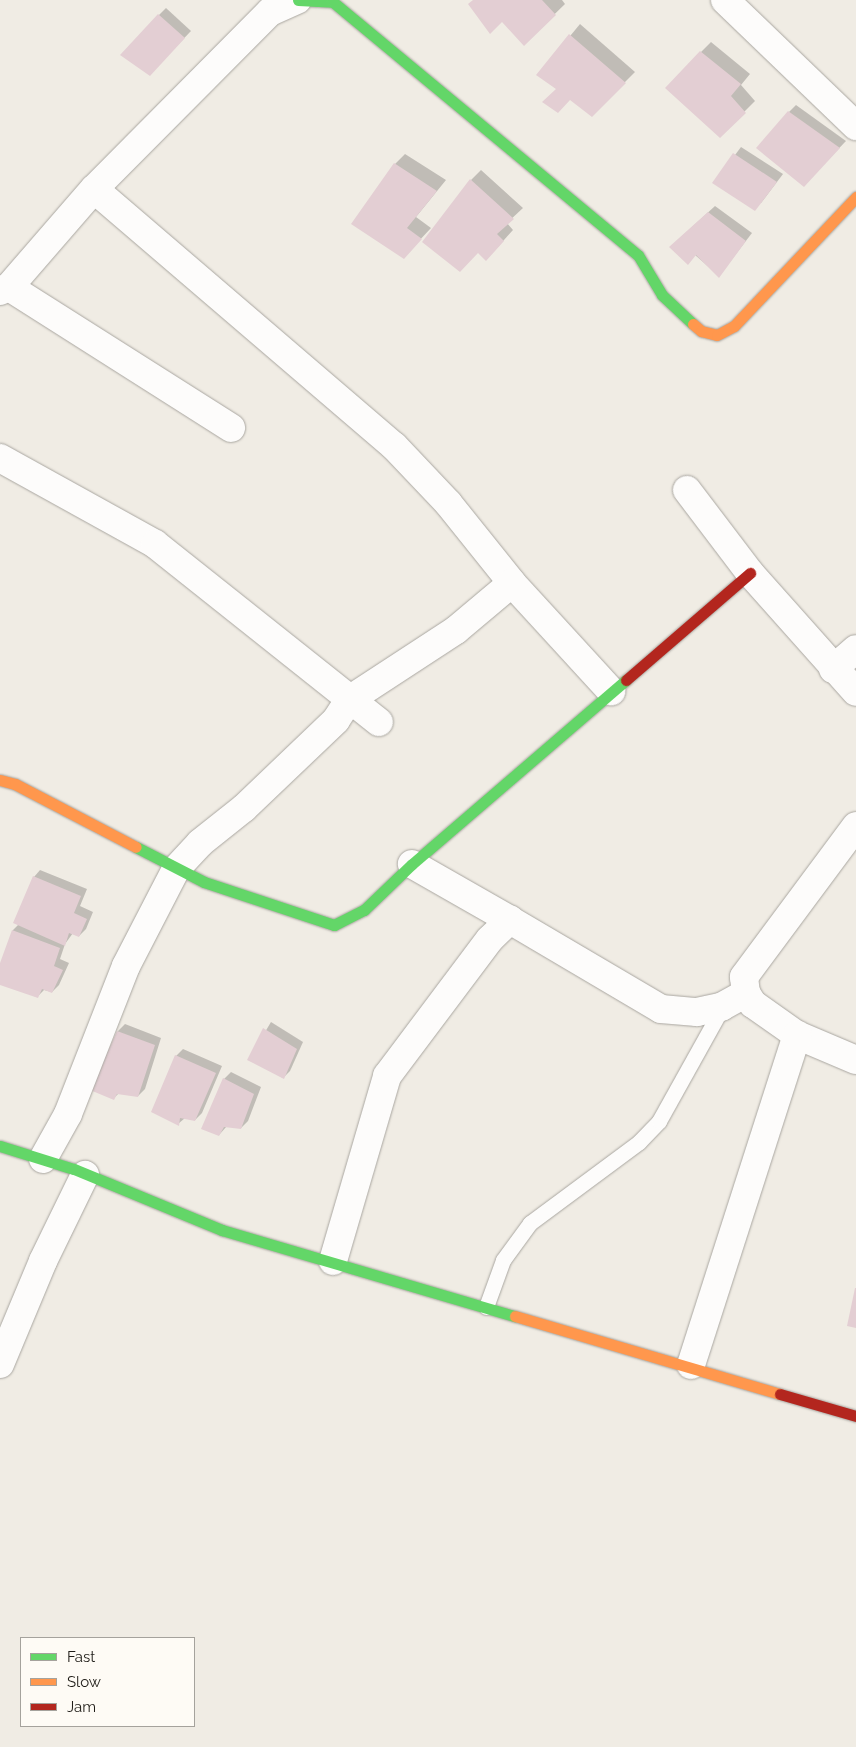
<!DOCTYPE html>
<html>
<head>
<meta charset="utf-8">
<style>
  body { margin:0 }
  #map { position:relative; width:856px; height:1747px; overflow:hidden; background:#f0ece4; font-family:Raleway,sans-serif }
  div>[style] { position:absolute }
  .shadow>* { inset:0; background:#0003 }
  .building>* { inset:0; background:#e3ced3 }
  .roads { filter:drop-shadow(0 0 1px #a9a6a0) drop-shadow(0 0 1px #a9a6a0) }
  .lane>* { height:15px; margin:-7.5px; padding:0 7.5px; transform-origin:7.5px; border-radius:7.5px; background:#fdfcfb }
  .street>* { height:28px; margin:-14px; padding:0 14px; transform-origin:14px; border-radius:14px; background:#fdfcfb }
  .fast>* { height:11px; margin:-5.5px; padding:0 5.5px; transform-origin:5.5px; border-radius:5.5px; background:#63d668 }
  .slow>* { height:11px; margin:-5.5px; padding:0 5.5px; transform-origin:5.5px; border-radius:5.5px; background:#ff974d }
  .jam>* { height:11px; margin:-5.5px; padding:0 5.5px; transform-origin:5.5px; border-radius:5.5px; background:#b3261e }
  span { translate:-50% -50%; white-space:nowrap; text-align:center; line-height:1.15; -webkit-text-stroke:4px #fefbf5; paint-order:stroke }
  .legend { position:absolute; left:20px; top:1637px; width:175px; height:90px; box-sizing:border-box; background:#fefbf5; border:1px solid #a5a29c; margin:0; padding:6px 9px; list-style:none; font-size:15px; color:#1f1c17 }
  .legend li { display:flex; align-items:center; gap:10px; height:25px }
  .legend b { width:25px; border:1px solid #a5a29c }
</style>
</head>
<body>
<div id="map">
  <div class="shadow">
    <div style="clip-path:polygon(473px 0,562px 0,565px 4px,524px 44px,502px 20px)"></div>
    <div style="clip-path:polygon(166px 8px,191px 31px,149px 75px,159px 15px)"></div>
    <div style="clip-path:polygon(580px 24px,635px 72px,592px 115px,538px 75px)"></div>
    <div style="clip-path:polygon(711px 42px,750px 74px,741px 85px,755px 101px,720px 136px,701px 52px)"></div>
    <div style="clip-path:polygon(796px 105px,846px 141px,804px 185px,789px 112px)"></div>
    <div style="clip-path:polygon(741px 147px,783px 174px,761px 203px,714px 183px)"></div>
    <div style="clip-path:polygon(405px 154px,446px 180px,416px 217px,431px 228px,404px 257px,395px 164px)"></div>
    <div style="clip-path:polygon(481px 170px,523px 208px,507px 223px,513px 230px,496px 249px,471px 180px)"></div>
    <div style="clip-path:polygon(715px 206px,752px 233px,719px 276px,678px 240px)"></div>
    <div style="clip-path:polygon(40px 870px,87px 889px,80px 906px,93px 912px,86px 929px,79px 936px,73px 933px,65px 944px,60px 959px,69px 963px,59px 985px,52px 992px,44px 990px,37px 997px,0 983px,0 967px,13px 930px,19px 924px,34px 877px)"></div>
    <div style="clip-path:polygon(271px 1022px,303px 1042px,290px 1071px,283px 1078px,249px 1059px)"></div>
    <div style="clip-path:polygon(125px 1024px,161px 1038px,145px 1089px,138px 1096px,119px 1093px,114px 1098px,118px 1031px)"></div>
    <div style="clip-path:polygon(183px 1049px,222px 1066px,202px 1113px,195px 1120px,185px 1118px,178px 1124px,176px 1056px)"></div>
    <div style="clip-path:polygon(231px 1072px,261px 1087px,248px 1121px,241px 1128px,227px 1126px,219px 1135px,224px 1079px)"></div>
  </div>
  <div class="building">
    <div style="clip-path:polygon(473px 0,542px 0,556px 15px,524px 46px,502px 22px,490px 34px,468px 4px)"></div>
    <div style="clip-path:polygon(158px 14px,185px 38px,150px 76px,120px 55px)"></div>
    <div style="clip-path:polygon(569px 34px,626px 83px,592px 117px,570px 100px,558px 113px,542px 102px,556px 89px,536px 75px)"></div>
    <div style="clip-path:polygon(700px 51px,741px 84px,731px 96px,746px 113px,720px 138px,665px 88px)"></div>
    <div style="clip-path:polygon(788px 111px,840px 148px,804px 187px,756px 148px)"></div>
    <div style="clip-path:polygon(733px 153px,777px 182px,755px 211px,712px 183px)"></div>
    <div style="clip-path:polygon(394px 163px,437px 191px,407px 228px,422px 239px,404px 259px,351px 224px)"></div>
    <div style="clip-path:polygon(470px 179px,514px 219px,497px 234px,504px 241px,486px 261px,478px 253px,460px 272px,422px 242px)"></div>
    <div style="clip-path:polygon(708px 212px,746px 241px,719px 278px,696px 255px,688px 265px,669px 247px)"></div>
    <div style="clip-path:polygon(33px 876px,81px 896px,74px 913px,87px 919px,79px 937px,69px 933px,65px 946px,13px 923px)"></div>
    <div style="clip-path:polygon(12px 930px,60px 948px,54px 966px,63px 970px,52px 993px,42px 989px,38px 998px,0 985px,0 963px)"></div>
    <div style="clip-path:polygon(263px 1028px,297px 1049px,284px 1079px,247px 1060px)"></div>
    <div style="clip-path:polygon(117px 1031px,155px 1045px,138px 1097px,117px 1094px,114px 1100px,90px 1090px)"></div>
    <div style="clip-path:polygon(175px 1055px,216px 1073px,195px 1121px,180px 1118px,179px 1126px,151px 1112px)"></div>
    <div style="clip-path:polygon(223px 1078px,254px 1094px,241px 1129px,224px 1127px,219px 1136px,201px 1129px)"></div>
    <div style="clip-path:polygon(855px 1288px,856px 1288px,856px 1328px,847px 1326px)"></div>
  </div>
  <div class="roads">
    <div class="lane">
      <div style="left:486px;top:1307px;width:50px;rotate:-70.1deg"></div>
      <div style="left:503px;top:1260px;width:46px;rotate:-53.9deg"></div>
      <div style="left:530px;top:1223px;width:136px;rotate:-36.6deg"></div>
      <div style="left:639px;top:1142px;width:29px;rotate:-46deg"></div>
      <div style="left:659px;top:1121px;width:132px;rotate:-60.9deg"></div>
    </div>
    <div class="street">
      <div style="left:725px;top:0;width:182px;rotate:43.9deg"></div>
      <div style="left:94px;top:189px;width:395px;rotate:40.6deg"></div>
      <div style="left:394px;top:446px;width:79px;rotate:46.5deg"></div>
      <div style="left:448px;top:503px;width:102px;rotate:51.3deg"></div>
      <div style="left:512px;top:583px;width:147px;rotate:47.5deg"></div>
      <div style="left:9px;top:287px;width:263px;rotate:32.4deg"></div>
      <div style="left:0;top:291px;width:10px;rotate:-24deg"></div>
      <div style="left:9px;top:287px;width:130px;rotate:-49.1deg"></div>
      <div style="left:94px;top:189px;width:250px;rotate:-45.2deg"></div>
      <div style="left:270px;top:12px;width:30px;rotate:-24deg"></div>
      <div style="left:0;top:458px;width:177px;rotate:29deg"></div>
      <div style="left:155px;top:544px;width:286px;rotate:38.5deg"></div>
      <div style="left:687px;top:490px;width:104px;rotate:52.8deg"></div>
      <div style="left:750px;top:573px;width:159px;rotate:48.3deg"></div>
      <div style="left:833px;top:669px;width:30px;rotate:-41deg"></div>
      <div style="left:856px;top:826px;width:188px;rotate:126.6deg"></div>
      <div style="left:744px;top:977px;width:16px;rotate:83deg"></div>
      <div style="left:746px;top:993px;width:13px;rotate:58deg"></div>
      <div style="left:753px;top:1004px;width:54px;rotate:35.2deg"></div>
      <div style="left:797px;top:1035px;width:64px;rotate:23deg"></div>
      <div style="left:510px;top:920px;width:175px;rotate:30.5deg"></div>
      <div style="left:661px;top:1009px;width:36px;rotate:5deg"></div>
      <div style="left:697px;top:1012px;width:25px;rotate:-12deg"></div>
      <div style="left:721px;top:1007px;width:29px;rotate:-29deg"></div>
      <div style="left:43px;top:1159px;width:51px;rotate:-60.9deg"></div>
      <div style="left:68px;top:1114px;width:159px;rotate:-68.6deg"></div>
      <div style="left:126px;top:966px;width:109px;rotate:-62.7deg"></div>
      <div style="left:176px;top:869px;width:35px;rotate:-47deg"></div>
      <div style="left:200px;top:843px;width:56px;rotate:-38.5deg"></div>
      <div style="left:244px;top:808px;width:127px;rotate:-43.7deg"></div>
      <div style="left:336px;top:720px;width:24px;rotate:-57deg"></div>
      <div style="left:349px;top:700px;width:128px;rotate:-33.2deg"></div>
      <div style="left:456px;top:630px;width:73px;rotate:-40deg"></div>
      <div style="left:333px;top:1261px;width:193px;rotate:-73.7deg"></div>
      <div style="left:387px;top:1076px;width:171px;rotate:-53.1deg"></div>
      <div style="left:490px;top:939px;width:28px;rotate:-44deg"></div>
      <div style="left:510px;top:920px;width:113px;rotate:-150.3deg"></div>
      <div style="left:0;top:1364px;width:112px;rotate:-67.3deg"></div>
      <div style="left:43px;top:1261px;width:96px;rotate:-64deg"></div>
      <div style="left:691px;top:1365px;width:347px;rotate:-72.2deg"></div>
    </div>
    <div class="fast">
      <div style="left:298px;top:0;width:35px;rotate:3deg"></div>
      <div style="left:333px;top:2px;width:396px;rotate:39.7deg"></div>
      <div style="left:638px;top:255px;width:47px;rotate:59deg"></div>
      <div style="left:662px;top:295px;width:42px;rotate:43.1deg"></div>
      <div style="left:136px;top:847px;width:76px;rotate:27.2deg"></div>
      <div style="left:204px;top:882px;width:137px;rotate:18.3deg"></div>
      <div style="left:334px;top:925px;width:34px;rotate:-27deg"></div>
      <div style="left:364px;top:910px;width:66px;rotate:-43.8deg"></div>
      <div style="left:412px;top:864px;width:282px;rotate:-40.7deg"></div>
      <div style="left:0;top:1146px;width:77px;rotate:17.3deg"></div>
      <div style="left:74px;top:1169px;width:160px;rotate:22.4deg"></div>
      <div style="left:222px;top:1230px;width:305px;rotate:16.4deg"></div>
    </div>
    <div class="slow">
      <div style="left:693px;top:324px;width:11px;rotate:41deg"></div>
      <div style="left:701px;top:331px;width:16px;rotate:14deg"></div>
      <div style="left:717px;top:335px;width:19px;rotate:-28deg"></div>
      <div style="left:734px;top:326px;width:178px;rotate:-46.6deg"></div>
      <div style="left:0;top:780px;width:16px;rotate:15deg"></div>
      <div style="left:15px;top:784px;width:136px;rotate:27.5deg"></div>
      <div style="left:515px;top:1316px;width:276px;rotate:16.4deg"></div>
    </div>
    <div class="jam">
      <div style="left:626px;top:680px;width:164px;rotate:-40.8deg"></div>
      <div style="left:780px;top:1394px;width:79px;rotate:16.1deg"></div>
    </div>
  </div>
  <ul class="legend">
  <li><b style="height:6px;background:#63d668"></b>Fast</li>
  <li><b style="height:6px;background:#ff974d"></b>Slow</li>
  <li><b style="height:6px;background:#b3261e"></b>Jam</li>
  </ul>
</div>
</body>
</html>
